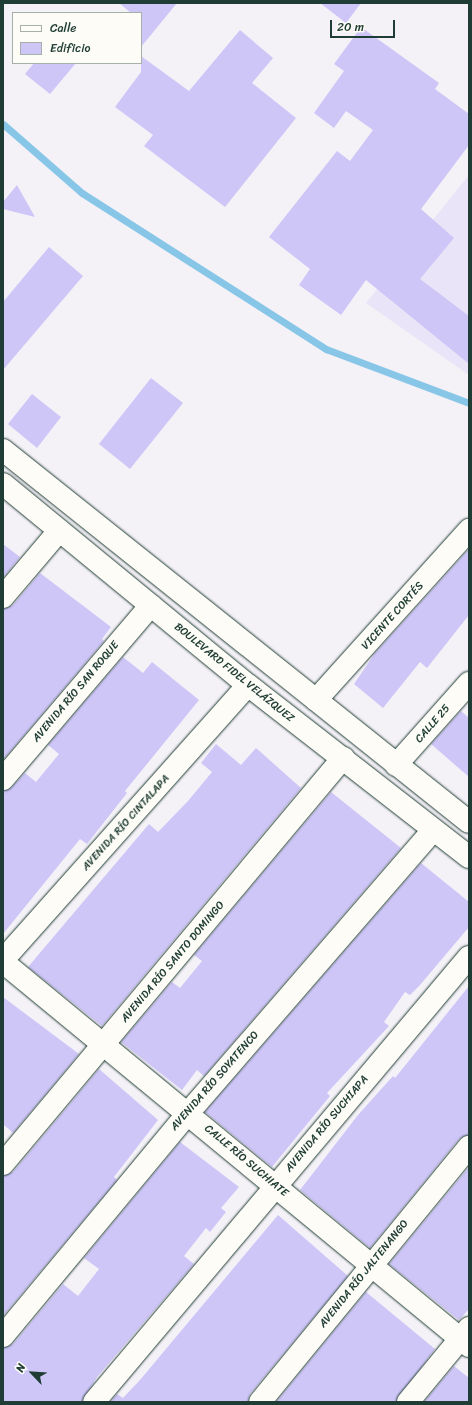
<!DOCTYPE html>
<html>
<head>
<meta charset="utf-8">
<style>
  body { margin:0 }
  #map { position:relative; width:472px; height:1405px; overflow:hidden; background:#f4f1f7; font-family:Sriracha,sans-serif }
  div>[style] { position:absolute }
  .built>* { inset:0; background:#e9e4f7 }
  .stream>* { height:7px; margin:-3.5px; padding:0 3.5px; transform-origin:3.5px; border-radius:3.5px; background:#88c6e8 }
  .building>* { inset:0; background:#cfc6f8 }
  .roads { filter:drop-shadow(0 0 1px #1f3d34) drop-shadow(0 0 1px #1f3d34) }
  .street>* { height:22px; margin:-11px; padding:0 11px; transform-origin:11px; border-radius:11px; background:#fdfcf7 }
  .secondary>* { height:22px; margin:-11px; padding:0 11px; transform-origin:11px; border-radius:11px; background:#fdfcf7 }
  span { translate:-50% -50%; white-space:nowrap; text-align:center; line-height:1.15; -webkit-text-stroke:4px #fdfcf7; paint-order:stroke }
  .street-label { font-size:11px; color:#1f3d34 }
  .frame { position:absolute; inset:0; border:4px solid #1f3d34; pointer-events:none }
  .legend { position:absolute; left:12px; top:12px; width:130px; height:52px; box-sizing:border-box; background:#fdfcf7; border:1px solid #a4b0a9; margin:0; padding:5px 7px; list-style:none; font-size:12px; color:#1f3d34 }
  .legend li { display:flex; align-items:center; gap:8px; height:20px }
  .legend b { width:20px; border:1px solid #a4b0a9 }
  .north { position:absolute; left:12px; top:1353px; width:40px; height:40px; -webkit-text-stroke:3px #fdfcf7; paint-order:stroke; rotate:295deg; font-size:11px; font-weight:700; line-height:16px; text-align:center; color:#1f3d34 }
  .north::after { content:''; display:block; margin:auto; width:14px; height:18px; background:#1f3d34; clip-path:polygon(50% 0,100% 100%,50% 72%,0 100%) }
  .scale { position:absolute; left:330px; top:20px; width:65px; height:18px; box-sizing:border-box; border:2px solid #1f3d34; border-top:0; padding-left:5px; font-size:12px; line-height:14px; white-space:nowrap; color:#1f3d34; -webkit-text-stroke:3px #fdfcf7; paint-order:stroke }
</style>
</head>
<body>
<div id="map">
  <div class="built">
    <div style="clip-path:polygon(469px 175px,469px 375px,366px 303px)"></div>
  </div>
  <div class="stream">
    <div style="left:3px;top:124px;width:105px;rotate:41.1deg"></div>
    <div style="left:82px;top:193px;width:290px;rotate:32.6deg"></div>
    <div style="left:326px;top:349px;width:153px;rotate:20.7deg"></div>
  </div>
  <div class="building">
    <div style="clip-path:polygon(119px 3px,177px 3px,141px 47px,141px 13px,131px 13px)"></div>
    <div style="clip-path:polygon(320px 3px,361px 3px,346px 23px)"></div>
    <div style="clip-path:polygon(361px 27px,439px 83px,435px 89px,469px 114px,469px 145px,421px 209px,454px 238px,420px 279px,469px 316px,469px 364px,366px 280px,341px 315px,299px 285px,310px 269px,269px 237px,337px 151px,350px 161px,373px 130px,346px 111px,334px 128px,314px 113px,344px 71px,334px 64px)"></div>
    <div style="clip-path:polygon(240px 30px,273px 58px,252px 83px,296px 118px,225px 207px,144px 146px,153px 135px,115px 107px,141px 72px,141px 56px,189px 91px)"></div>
    <div style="clip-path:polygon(34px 63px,76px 63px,50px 94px,25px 74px)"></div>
    <div style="clip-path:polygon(17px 185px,35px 217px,3px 209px,3px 202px)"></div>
    <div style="clip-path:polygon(49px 247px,83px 276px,3px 370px,3px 302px)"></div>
    <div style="clip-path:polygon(151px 378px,183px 403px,130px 469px,99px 444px)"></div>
    <div style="clip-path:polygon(32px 394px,61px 417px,37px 448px,8px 424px)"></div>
    <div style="clip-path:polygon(3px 544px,20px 557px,3px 578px)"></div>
    <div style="clip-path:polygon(469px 549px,469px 615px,427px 668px,420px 662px,383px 708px,354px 684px,375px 653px)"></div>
    <div style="clip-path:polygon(40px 573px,111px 627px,102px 639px,104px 641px,3px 760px,3px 609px,13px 605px)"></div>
    <div style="clip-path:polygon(123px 657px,143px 673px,152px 662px,199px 700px,125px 791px,127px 793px,87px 844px,80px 839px,3px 934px,3px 791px,12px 787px,25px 773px,36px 782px,59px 754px,48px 745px)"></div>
    <div style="clip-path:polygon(461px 711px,469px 718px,469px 777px,431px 744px)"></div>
    <div style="clip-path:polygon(216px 744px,241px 765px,256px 748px,301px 788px,102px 1026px,28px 967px,149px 824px,158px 832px,188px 801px,212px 772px,201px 763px)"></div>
    <div style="clip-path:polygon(331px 792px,401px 848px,204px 1076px,197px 1070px,182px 1090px,121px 1042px,172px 982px,180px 988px,202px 961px,194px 955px)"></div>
    <div style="clip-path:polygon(421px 863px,469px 902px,469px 927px,420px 985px,410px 995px,405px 992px,384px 1022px,389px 1026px,327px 1093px,330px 1096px,272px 1167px,205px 1112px)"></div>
    <div style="clip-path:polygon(469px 986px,469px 1135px,459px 1139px,370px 1248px,300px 1190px,358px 1115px,393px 1076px,395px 1078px)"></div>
    <div style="clip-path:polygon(3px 997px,79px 1054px,13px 1133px,3px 1124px)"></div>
    <div style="clip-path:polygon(99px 1069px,158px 1120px,114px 1177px,117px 1180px,3px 1316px,3px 1176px,13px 1172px)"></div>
    <div style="clip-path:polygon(180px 1142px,239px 1187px,221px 1208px,226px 1212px,210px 1232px,206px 1228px,184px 1256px,194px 1264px,97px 1377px,82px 1402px,3px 1402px,3px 1348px,13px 1344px,63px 1284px,78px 1296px,99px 1269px,84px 1258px)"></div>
    <div style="clip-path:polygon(469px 1167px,469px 1309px,459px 1320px,389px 1264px)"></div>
    <div style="clip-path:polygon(278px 1215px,348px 1276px,250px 1394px,248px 1402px,110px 1402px,117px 1394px,123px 1398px,140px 1380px)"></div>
    <div style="clip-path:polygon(366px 1292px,435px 1349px,396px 1402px,276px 1402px)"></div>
    <div style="clip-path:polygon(454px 1366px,469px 1378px,469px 1402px,424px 1402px)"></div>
  </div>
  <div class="roads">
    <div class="street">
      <div style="left:3px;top:597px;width:87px;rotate:-49.7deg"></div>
      <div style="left:396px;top:765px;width:110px;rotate:-48.3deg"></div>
      <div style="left:3px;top:779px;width:228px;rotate:-49.6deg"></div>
      <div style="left:3px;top:960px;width:368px;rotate:-48.3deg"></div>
      <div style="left:3px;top:962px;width:604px;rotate:39.49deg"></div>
      <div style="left:3px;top:1164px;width:530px;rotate:-50.06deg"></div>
      <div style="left:3px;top:1336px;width:291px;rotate:-50.3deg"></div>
      <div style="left:189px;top:1112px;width:373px;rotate:-49.1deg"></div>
      <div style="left:94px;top:1402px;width:582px;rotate:-49.88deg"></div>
      <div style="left:260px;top:1402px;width:330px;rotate:-50.7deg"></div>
      <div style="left:408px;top:1402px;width:96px;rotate:-50.5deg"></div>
    </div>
    <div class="secondary">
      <div style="left:3px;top:450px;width:596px;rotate:38.6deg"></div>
      <div style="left:3px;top:484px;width:317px;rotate:39.4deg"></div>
      <div style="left:248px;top:685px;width:280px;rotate:37.9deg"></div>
      <div style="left:316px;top:700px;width:229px;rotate:-48deg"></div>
    </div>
  </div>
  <div class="street-label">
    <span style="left:393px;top:616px;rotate:-48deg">VICENTE CORTÉS</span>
    <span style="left:234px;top:673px;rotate:39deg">BOULEVARD FIDEL VELÁZQUEZ</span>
    <span style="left:76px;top:692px;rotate:-50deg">AVENIDA RÍO SAN ROQUE</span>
    <span style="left:433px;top:724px;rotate:-49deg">CALLE 25</span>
    <span style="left:126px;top:823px;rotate:-48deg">AVENIDA RÍO CINTALAPA</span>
    <span style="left:173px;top:962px;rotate:-50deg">AVENIDA RÍO SANTO DOMINGO</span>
    <span style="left:215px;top:1081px;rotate:-49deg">AVENIDA RÍO SOYATENCO</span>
    <span style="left:327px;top:1124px;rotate:-50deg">AVENIDA RÍO SUCHIAPA</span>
    <span style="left:246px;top:1161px;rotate:40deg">CALLE RÍO SUCHIATE</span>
    <span style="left:364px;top:1274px;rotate:-51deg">AVENIDA RÍO JALTENANGO</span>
  </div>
  <div class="frame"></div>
  <ul class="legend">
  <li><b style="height:5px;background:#fdfcf7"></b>Calle</li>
  <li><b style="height:11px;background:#cfc6f8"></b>Edificio</li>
  </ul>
  <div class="north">N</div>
  <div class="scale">20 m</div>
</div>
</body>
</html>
